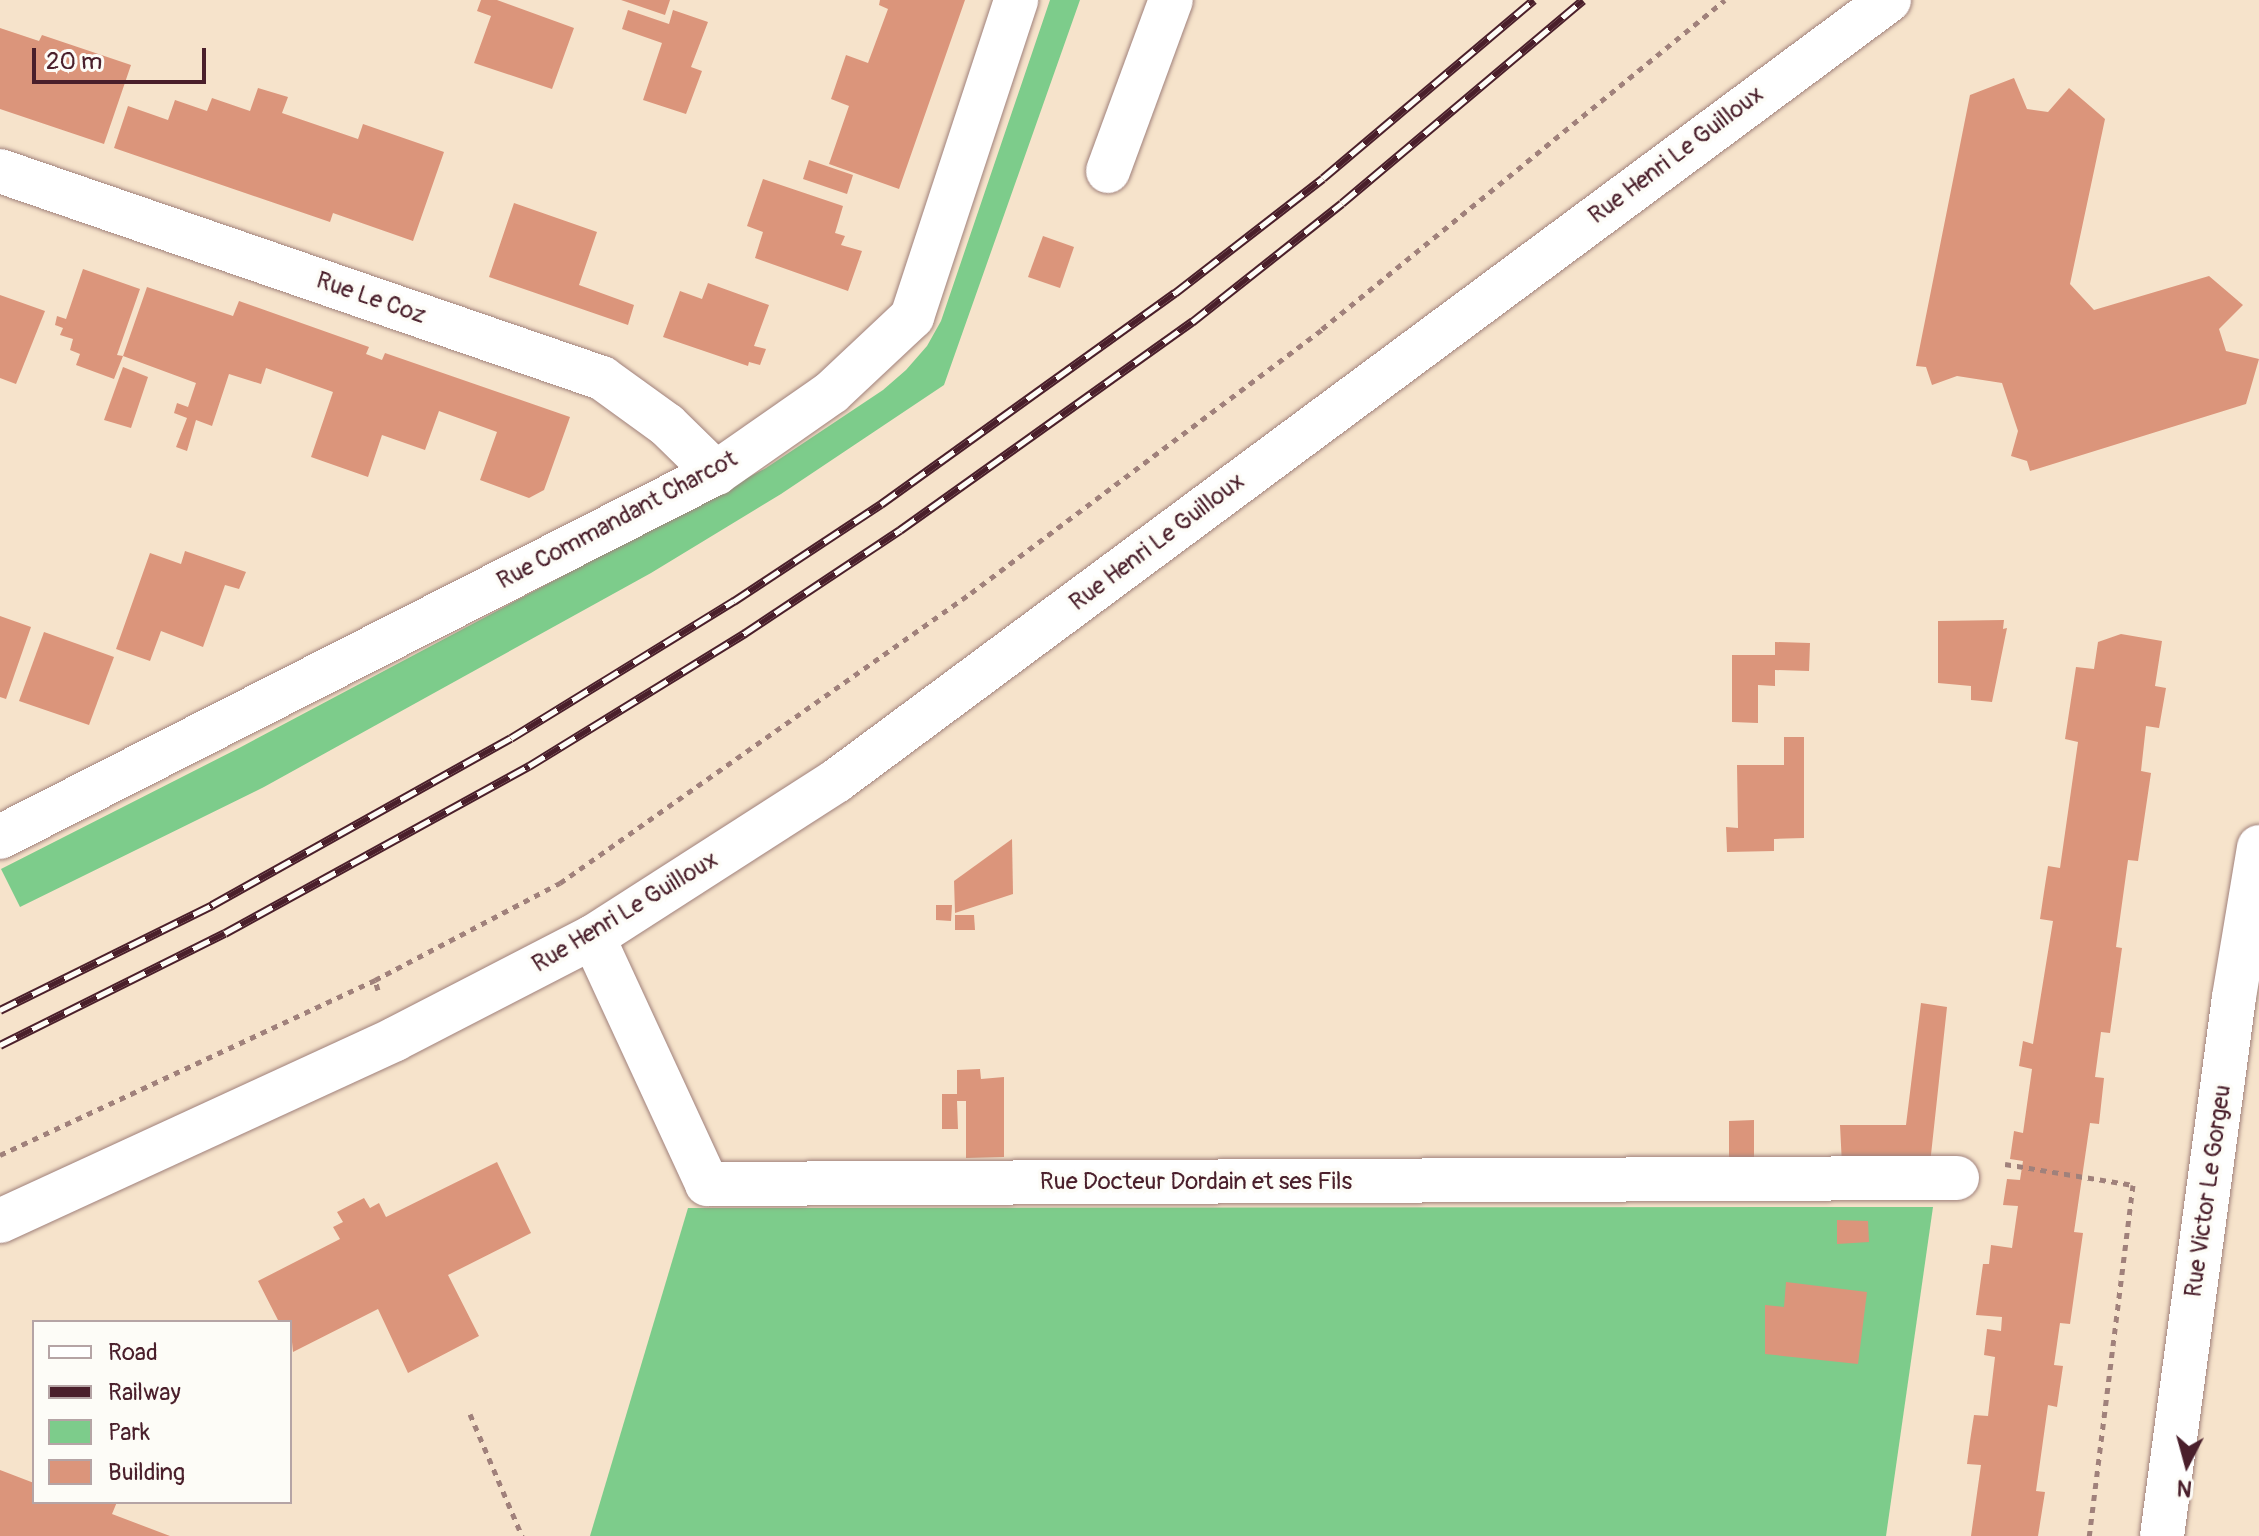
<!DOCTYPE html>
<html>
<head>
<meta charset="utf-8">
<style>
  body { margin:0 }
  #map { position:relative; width:2259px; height:1536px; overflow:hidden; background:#f6e3cb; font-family:Pangolin,sans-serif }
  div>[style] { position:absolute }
  .green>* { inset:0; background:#7dcc8b }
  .building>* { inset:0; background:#db957b }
  .path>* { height:5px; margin-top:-2.5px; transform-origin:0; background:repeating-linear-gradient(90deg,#a0817b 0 6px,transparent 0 12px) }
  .roads { filter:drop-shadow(0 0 2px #a0817b) drop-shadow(0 0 2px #a0817b) }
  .minor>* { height:44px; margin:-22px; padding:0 22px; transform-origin:22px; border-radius:22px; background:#fff }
  .rail>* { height:9px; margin-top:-4.5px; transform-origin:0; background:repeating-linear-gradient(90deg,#fdfcf7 0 18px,#4a1f2b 0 36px); box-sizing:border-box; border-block:2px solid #4a1f2b }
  span { translate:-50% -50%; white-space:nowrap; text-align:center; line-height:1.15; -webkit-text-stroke:7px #fdfcf7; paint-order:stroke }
  .street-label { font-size:24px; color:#4a1f2b }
  .legend { position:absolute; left:32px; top:1320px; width:260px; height:184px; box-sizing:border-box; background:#fdfcf7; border:2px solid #b5a4a5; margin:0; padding:10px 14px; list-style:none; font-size:24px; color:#4a1f2b }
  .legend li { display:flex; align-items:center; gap:16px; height:40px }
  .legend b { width:40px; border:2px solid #b5a4a5 }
  .north { position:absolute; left:2147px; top:1424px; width:80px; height:80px; -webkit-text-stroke:6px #fdfcf7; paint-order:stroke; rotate:186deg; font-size:22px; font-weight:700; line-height:32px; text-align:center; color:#4a1f2b }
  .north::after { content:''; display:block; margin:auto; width:28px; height:36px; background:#4a1f2b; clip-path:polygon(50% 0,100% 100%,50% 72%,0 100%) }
  .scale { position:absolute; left:32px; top:48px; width:174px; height:36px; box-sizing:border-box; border:4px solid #4a1f2b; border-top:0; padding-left:10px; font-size:24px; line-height:28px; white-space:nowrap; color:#4a1f2b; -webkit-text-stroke:6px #fdfcf7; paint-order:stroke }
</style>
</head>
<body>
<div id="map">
  <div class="green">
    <div style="clip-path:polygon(1050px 0,1080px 0,944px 385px,781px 494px,651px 573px,264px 787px,20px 907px,1px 869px,241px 747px,766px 468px,883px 390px,906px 370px,927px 346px,941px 321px)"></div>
    <div style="clip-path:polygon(1933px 1207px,1886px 1536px,590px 1536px,688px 1208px)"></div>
  </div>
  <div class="building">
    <div style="clip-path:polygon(481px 0,497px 0,574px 28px,552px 89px,474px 63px,491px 16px,477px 11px)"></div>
    <div style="clip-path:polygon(621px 0,670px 0,665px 15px)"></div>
    <div style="clip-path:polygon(880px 0,965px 0,899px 189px,829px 164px,849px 106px,831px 99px,846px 55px,868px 63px,888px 9px,879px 5px)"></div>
    <div style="clip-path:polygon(628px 10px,669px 24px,673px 10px,708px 22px,691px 67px,702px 71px,686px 114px,643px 100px,662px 43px,622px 29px)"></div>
    <div style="clip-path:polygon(0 28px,39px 41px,42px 35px,131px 65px,104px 144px,0 109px)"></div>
    <div style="clip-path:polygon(2014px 78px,2027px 109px,2048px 112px,2069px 88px,2105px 119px,2070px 284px,2094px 310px,2209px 276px,2243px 305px,2219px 329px,2226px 351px,2259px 359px,2246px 404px,2030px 471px,2027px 461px,2011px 456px,2018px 431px,2002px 383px,1957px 376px,1932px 385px,1926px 367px,1916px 366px,1970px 95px)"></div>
    <div style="clip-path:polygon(258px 88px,288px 97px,282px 113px,358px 139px,363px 124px,444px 152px,413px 241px,333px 213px,330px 222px,114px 148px,128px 106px,168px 120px,175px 100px,207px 111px,212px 98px,250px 111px)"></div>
    <div style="clip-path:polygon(809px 160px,853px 175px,847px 194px,803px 179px)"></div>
    <div style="clip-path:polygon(763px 179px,843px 206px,835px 233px,845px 236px,841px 245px,862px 251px,848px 291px,755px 258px,763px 232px,747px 226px)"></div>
    <div style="clip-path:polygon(514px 203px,597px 232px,579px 285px,634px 305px,628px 325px,489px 277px)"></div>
    <div style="clip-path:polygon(1043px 236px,1074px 247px,1060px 288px,1028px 277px)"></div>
    <div style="clip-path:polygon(83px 269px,140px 289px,117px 355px,123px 356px,114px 379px,76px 365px,80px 354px,70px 350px,73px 339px,60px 335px,63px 328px,55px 325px,57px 316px,66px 319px)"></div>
    <div style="clip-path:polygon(708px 283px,769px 305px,754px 346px,766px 349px,760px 365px,749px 362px,748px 366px,663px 337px,680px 291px,702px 299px)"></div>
    <div style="clip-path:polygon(147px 287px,233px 316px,239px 301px,369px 347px,366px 354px,382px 360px,385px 353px,570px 417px,544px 490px,529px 498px,480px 480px,497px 432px,439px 411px,425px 450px,382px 435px,368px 477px,311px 457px,333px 392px,266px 368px,261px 384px,229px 374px,212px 426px,196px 420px,187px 451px,176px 447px,187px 418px,174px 413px,177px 403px,188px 407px,196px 383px,123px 356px)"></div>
    <div style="clip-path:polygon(0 295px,45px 311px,16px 384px,0 378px)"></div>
    <div style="clip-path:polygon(123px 367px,148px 377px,131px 428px,104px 420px)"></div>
    <div style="clip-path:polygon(185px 551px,246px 572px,239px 589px,225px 585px,203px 647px,161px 631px,150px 661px,116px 649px,150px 553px,181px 564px)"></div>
    <div style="clip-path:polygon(0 616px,31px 627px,6px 699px,0 697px)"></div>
    <div style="clip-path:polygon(2004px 620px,2003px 629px,2007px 628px,1992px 702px,1971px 700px,1971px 686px,1938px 683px,1938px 621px)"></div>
    <div style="clip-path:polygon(44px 632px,114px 657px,89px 725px,19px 701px)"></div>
    <div style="clip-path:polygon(2121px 634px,2162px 641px,2155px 686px,2166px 688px,2159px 728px,2146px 726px,2141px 771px,2151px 773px,2138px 861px,2128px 860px,2116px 947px,2122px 948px,2110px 1033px,2101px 1032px,2095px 1077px,2104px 1078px,2099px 1124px,2090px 1123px,2074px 1232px,2083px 1233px,2070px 1324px,2060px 1323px,2054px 1365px,2063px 1366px,2057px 1407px,2048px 1405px,2036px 1491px,2045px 1492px,2038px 1536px,1971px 1536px,1981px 1465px,1967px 1464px,1970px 1441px,1974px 1415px,1988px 1416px,1995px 1357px,1984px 1355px,1987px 1329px,2001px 1331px,2002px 1317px,1976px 1315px,1983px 1264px,1989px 1264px,1991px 1245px,2012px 1248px,2018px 1206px,2003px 1205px,2007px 1179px,2020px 1180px,2023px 1161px,2010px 1159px,2014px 1131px,2023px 1133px,2032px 1069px,2019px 1066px,2023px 1041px,2033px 1044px,2053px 921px,2040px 919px,2044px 892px,2048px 866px,2060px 868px,2078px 742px,2065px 739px,2076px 667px,2094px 669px,2098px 642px)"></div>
    <div style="clip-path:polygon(1775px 642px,1810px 643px,1809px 671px,1775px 670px,1775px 686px,1758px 685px,1758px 723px,1732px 722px,1732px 655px,1775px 655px)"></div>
    <div style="clip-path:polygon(1784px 737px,1804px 737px,1804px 838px,1774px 839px,1774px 851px,1727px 852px,1726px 827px,1738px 828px,1737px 765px,1784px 765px)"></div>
    <div style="clip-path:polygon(1012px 839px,1013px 894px,955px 913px,954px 881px)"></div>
    <div style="clip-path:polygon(936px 905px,952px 905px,951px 921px,936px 920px)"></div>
    <div style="clip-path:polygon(955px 915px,974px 915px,975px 930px,955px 930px)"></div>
    <div style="clip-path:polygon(1921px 1003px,1947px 1007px,1930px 1164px,1842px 1165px,1840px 1125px,1906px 1125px)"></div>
    <div style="clip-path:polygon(980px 1069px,981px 1079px,1004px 1077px,1004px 1157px,966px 1158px,966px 1101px,957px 1101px,958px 1129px,942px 1129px,942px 1094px,957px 1094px,957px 1070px)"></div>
    <div style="clip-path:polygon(1754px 1120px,1754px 1165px,1729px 1165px,1729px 1121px)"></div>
    <div style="clip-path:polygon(497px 1162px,531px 1233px,448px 1275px,479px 1336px,408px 1373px,378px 1309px,293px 1352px,290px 1322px,279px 1322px,258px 1281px,340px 1239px,333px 1227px,343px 1222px,337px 1212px,364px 1198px,370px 1208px,379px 1203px,386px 1217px)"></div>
    <div style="clip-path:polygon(1837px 1220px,1868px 1221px,1869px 1242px,1837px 1244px)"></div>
    <div style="clip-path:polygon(1786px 1282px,1867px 1292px,1858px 1364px,1765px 1354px,1765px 1305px,1784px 1307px)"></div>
    <div style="clip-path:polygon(0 1470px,34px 1483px,34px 1502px,117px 1502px,112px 1514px,170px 1536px,0 1536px)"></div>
  </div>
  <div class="path">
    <div style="left:378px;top:990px;width:10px;rotate:-107deg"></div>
    <div style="left:375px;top:980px;width:209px;rotate:-27.7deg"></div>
    <div style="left:560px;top:883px;width:503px;rotate:-35.21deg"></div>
    <div style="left:971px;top:593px;width:439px;rotate:-36.9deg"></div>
    <div style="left:1322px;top:329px;width:520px;rotate:-39.23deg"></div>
    <div style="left:0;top:1155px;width:414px;rotate:-25deg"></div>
    <div style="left:2005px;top:1164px;width:130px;rotate:9.3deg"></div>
    <div style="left:2133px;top:1185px;width:354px;rotate:97.1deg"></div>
    <div style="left:470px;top:1414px;width:133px;rotate:66.9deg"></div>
  </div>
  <div class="roads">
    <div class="minor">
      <div style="left:0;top:171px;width:637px;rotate:18.98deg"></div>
      <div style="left:602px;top:378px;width:80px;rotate:35.9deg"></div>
      <div style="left:667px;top:425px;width:69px;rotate:44.4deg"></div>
      <div style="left:1108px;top:171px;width:182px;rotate:-69.8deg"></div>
      <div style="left:0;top:837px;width:803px;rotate:-26.95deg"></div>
      <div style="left:716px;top:473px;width:141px;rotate:-34.9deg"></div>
      <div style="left:832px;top:392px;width:110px;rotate:-43.2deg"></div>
      <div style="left:912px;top:317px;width:334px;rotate:-71.8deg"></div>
      <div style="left:593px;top:937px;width:272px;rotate:65.2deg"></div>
      <div style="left:707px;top:1184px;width:1250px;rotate:-0.28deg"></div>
      <div style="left:0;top:1221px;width:435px;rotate:-24.7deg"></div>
      <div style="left:395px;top:1039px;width:223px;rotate:-27.3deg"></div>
      <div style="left:593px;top:937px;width:289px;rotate:-32.7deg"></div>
      <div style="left:836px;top:781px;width:1311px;rotate:-36.56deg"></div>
      <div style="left:2162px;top:1536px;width:544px;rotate:-82.39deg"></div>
      <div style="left:2234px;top:997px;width:152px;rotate:-80.5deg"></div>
    </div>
  </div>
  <div class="rail">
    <div style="left:0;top:1010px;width:237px;rotate:-26.3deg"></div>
    <div style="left:212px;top:905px;width:342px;rotate:-29.2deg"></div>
    <div style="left:511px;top:738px;width:262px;rotate:-31.6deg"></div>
    <div style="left:734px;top:601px;width:176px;rotate:-33.4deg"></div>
    <div style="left:881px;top:504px;width:362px;rotate:-35.7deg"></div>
    <div style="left:1175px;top:293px;width:187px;rotate:-37.8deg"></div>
    <div style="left:1323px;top:178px;width:276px;rotate:-40.2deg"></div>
    <div style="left:0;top:1045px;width:251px;rotate:-26.5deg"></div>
    <div style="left:225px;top:933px;width:347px;rotate:-28.8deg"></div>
    <div style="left:529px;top:766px;width:254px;rotate:-31.6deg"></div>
    <div style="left:745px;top:633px;width:186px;rotate:-33.6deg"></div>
    <div style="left:900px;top:530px;width:359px;rotate:-35.5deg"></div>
    <div style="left:1192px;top:322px;width:191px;rotate:-38.4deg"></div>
    <div style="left:1342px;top:203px;width:315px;rotate:-40.1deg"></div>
  </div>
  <div class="street-label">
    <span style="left:1676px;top:155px;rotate:-37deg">Rue Henri Le Guilloux</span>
    <span style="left:371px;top:298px;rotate:19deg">Rue Le Coz</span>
    <span style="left:617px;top:520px;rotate:-28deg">Rue Commandant Charcot</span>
    <span style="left:1157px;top:542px;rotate:-37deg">Rue Henri Le Guilloux</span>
    <span style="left:625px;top:912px;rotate:-31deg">Rue Henri Le Guilloux</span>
    <span style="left:1196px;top:1182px">Rue Docteur Dordain et ses Fils</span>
    <span style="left:2208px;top:1191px;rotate:-82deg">Rue Victor Le Gorgeu</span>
  </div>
  <ul class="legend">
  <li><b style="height:10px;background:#fff"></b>Road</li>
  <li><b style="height:10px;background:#4a1f2b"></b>Railway</li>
  <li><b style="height:22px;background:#7dcc8b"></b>Park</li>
  <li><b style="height:22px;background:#db957b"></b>Building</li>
  </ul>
  <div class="north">N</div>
  <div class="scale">20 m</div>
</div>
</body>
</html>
